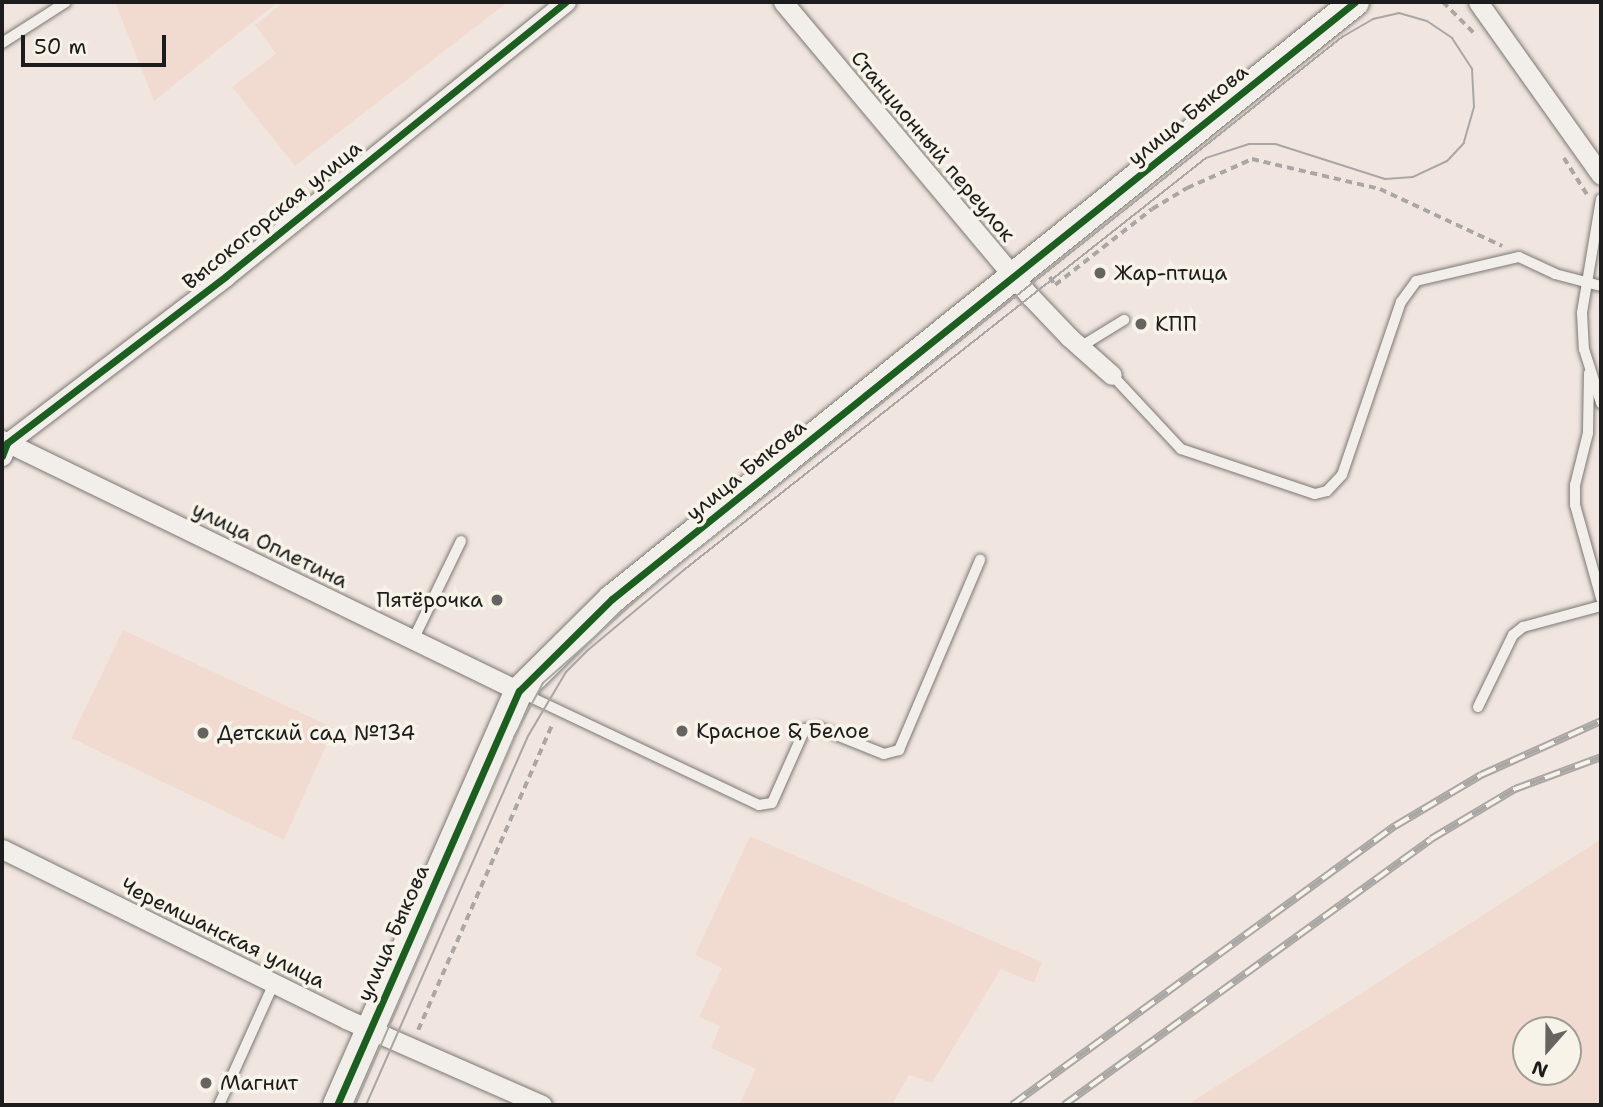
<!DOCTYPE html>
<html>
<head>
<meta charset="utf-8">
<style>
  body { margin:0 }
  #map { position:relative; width:1603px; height:1107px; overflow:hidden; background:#f1e6df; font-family:"Shantell Sans",sans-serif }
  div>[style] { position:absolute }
  .built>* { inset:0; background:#f1dbd1 }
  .path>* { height:3.5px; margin-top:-1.75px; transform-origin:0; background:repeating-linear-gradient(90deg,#a9a6a4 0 7px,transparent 0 12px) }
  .roads { filter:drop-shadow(0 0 2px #7c7774) drop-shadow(0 0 2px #7c7774) }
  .lane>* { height:10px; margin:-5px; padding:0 5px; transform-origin:5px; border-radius:5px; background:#f2efeb }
  .street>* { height:19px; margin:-9.5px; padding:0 9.5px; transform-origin:9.5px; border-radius:9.5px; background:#f2efeb }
  .secondary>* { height:28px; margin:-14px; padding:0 14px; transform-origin:14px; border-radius:14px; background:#f2efeb }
  .tram>* { height:2px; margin:-1px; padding:0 1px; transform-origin:1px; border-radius:1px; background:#a9a6a4 }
  .rail>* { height:8px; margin-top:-4px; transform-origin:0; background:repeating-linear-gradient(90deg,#f7f3e8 0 16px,#a9a6a4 0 32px); box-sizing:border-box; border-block:2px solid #a9a6a4 }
  .cycleway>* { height:7px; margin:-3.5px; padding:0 3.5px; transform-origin:3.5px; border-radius:3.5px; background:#1b5e20 }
  .dots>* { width:19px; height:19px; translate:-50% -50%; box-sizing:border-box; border:4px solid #f7f3e8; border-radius:50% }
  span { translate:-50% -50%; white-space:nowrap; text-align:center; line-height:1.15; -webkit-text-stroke:7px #f7f3e8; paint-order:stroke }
  .street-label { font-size:21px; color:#1c1c1c }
  .poi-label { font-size:21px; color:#1c1c1c }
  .left { translate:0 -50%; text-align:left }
  .right { translate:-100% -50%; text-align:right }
  .frame { position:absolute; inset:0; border:4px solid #1c1c1c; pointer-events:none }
  .north { position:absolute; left:1512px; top:1016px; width:70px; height:70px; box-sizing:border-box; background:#f7f3e8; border:2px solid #9f9d96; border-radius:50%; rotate:201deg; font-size:19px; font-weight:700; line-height:28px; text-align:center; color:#1c1c1c }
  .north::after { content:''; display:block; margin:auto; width:24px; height:32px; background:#676360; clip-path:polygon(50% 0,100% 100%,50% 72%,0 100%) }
  .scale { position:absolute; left:21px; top:35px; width:145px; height:32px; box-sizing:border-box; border:4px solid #1c1c1c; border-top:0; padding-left:9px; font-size:21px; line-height:24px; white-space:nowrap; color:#1c1c1c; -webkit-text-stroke:5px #f7f3e8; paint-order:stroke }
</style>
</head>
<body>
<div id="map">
  <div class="built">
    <div style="clip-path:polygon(115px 2px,278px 2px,154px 101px)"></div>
    <div style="clip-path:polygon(284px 2px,508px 2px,295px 166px,232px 87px,276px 54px,255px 25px)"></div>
    <div style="clip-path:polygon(123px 630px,334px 728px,284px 840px,71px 738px)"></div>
    <div style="clip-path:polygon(750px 836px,1042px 962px,1034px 983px,1001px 969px,932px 1083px,909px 1075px,892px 1105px,739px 1105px,756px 1069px,711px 1048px,720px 1026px,699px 1017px,722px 968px,695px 955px)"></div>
    <div style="clip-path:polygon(evenodd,1601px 839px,1601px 1105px,1187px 1105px,1601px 839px,1568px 1030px,1568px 1072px,1526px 1072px,1526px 1030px,1568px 1030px)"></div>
  </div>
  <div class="path">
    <div style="left:1443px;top:2px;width:44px;rotate:45deg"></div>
    <div style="left:1564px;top:158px;width:45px;rotate:57.7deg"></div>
    <div style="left:1050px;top:277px;width:9px;rotate:58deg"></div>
    <div style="left:1055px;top:285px;width:123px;rotate:-38.1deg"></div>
    <div style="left:1152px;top:209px;width:41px;rotate:-31deg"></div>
    <div style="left:1187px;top:188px;width:71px;rotate:-24deg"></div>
    <div style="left:1252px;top:159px;width:131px;rotate:13.2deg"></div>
    <div style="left:1380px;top:189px;width:135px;rotate:25deg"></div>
    <div style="left:418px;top:1030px;width:335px;rotate:-66.3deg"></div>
  </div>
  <div class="roads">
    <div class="lane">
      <div style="left:2px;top:43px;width:76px;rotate:-32.6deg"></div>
      <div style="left:1601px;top:199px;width:116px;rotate:99.5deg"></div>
      <div style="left:1582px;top:313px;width:36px;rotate:87deg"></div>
      <div style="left:1584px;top:349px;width:57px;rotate:72.5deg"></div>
      <div style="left:1080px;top:347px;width:52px;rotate:-31.5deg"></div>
      <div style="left:1589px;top:373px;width:60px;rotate:91deg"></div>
      <div style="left:1588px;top:433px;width:54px;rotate:104deg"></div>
      <div style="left:1575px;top:485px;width:20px;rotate:90deg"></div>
      <div style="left:1575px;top:505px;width:97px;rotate:74.4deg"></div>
      <div style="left:1112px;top:375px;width:101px;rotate:47deg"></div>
      <div style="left:1181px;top:449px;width:141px;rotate:18.6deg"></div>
      <div style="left:1315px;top:494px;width:12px;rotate:-14deg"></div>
      <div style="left:1327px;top:491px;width:22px;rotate:-47deg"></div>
      <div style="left:1342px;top:475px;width:183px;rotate:-71.2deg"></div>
      <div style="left:1401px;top:302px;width:26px;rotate:-54deg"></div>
      <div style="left:1416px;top:281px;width:106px;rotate:-13.1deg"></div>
      <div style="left:1519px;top:257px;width:40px;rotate:25deg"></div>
      <div style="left:1555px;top:274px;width:48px;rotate:14.6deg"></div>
      <div style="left:413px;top:640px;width:110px;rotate:-64.1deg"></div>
      <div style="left:522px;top:693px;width:262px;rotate:25.3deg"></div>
      <div style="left:759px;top:805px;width:13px;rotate:-9deg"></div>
      <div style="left:772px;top:803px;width:81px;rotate:-66deg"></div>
      <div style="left:805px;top:729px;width:14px;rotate:-4deg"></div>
      <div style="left:819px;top:728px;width:70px;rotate:21.8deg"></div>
      <div style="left:884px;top:754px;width:16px;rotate:-15deg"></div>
      <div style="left:899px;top:750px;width:207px;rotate:-66.9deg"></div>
      <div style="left:1478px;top:707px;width:80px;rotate:-64.1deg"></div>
      <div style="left:1513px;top:635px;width:13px;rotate:-39deg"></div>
      <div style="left:1523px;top:627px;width:81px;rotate:-15.1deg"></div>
      <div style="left:219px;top:1105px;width:134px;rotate:-65.7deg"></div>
    </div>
    <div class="street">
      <div style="left:783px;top:2px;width:384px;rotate:50deg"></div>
      <div style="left:1030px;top:296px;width:57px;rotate:46.4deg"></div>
      <div style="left:1069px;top:337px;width:57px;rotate:41.5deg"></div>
      <div style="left:1478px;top:2px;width:212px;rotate:54.6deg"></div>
      <div style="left:2px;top:440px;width:575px;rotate:25.9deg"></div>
      <div style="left:2px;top:456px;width:14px;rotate:-69deg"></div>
      <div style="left:7px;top:443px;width:275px;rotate:-37.3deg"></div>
      <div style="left:226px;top:276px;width:437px;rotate:-38.9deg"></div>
      <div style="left:2px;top:849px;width:384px;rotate:26.3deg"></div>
      <div style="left:346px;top:1019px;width:214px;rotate:23.7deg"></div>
    </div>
    <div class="secondary">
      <div style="left:337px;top:1105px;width:452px;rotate:-66.3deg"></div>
      <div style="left:519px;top:691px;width:131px;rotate:-44.7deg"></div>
      <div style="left:612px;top:599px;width:953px;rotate:-38.78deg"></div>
    </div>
  </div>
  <div class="tram">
    <div style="left:355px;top:1105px;width:401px;rotate:-66.6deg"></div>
    <div style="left:514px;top:737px;width:61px;rotate:-61.8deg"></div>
    <div style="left:543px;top:683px;width:155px;rotate:-41.6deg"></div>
    <div style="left:659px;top:580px;width:873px;rotate:-38.49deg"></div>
    <div style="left:1342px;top:37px;width:36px;rotate:-30deg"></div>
    <div style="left:1373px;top:19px;width:27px;rotate:-13deg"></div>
    <div style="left:1399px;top:13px;width:29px;rotate:16deg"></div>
    <div style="left:1427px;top:21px;width:30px;rotate:34deg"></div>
    <div style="left:1452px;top:38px;width:37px;rotate:57deg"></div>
    <div style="left:1472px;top:69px;width:38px;rotate:87deg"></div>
    <div style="left:1474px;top:107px;width:37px;rotate:106deg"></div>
    <div style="left:1464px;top:143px;width:25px;rotate:133deg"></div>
    <div style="left:1447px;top:161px;width:38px;rotate:155deg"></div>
    <div style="left:1413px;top:177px;width:28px;rotate:176deg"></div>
    <div style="left:1385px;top:179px;width:115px;rotate:-162.3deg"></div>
    <div style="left:1275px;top:144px;width:26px;rotate:180deg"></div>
    <div style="left:1249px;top:144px;width:45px;rotate:162deg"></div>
    <div style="left:1206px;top:158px;width:664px;rotate:141.73deg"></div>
    <div style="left:685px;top:569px;width:128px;rotate:140.1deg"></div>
    <div style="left:587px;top:651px;width:30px;rotate:135deg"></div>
    <div style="left:566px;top:672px;width:74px;rotate:120.7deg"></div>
    <div style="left:528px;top:736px;width:403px;rotate:113.7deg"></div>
  </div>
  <div class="rail">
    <div style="left:1012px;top:1105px;width:474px;rotate:-36.1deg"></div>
    <div style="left:1395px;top:826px;width:100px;rotate:-30.7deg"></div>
    <div style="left:1481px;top:775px;width:132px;rotate:-24.2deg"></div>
    <div style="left:1064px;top:1105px;width:453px;rotate:-35.9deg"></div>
    <div style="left:1431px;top:839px;width:98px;rotate:-30.8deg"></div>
    <div style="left:1515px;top:789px;width:92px;rotate:-20.4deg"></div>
  </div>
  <div class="cycleway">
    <div style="left:2px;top:456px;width:14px;rotate:-69deg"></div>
    <div style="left:7px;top:443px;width:275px;rotate:-37.3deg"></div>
    <div style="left:226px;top:276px;width:437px;rotate:-38.9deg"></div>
    <div style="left:337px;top:1105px;width:452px;rotate:-66.3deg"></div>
    <div style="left:519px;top:691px;width:131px;rotate:-44.7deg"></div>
    <div style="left:612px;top:599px;width:953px;rotate:-38.78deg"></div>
  </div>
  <div class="dots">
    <div style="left:1100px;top:273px;background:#676360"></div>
    <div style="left:1141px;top:324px;background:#676360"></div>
    <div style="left:497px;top:600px;background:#676360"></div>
    <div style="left:682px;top:731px;background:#676360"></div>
    <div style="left:203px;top:733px;background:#676360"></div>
    <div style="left:206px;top:1083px;background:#676360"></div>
  </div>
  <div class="street-label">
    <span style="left:1188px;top:115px;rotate:-39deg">улица Быкова</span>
    <span style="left:933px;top:146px;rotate:50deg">Станционный переулок</span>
    <span style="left:272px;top:215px;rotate:-39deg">Высокогорская улица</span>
    <span style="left:746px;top:470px;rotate:-39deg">улица Быкова</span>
    <span style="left:270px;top:545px;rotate:26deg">улица Оплетина</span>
    <span style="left:223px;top:933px;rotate:26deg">Черемшанская улица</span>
    <span style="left:393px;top:933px;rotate:-66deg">улица Быкова</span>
  </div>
  <div class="poi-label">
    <span class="left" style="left:1114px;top:273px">Жар-птица</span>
    <span class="left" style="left:1155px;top:324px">КПП</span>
    <span class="right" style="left:483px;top:600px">Пятёрочка</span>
    <span class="left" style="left:696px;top:731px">Красное &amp; Белое</span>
    <span class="left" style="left:217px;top:733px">Детский сад №134</span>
    <span class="left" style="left:220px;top:1083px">Магнит</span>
  </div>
  <div class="frame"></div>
  <div class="north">N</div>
  <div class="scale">50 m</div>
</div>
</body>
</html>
